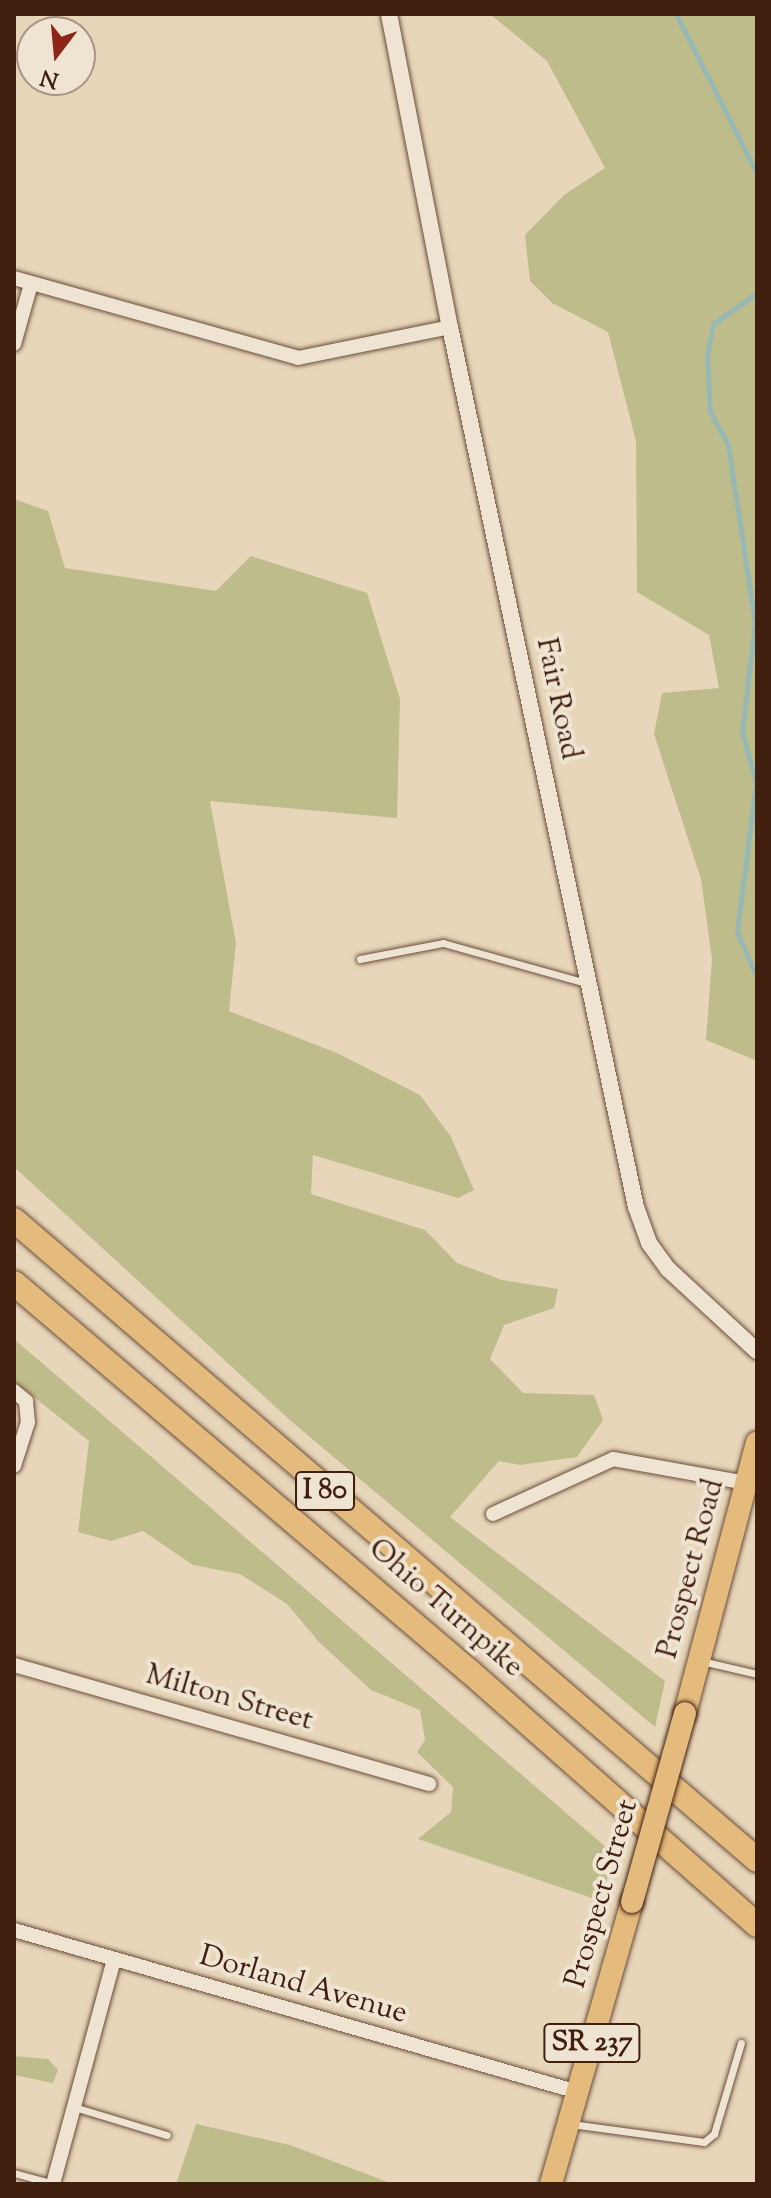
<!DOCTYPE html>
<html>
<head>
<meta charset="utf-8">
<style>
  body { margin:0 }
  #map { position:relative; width:771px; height:2198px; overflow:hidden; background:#e7d6b9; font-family:"Sorts Mill Goudy",serif }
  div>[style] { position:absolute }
  .green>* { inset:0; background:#bebc8a }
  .stream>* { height:5px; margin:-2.5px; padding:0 2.5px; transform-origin:2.5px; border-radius:2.5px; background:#98b8b5 }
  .roads { filter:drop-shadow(0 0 2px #6a4d3a) drop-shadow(0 0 2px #6a4d3a) }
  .service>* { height:7px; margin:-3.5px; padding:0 3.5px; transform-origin:3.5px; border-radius:3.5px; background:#efe4d2 }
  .minor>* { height:14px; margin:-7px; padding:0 7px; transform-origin:7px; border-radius:7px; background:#efe4d2 }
  .tertiary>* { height:16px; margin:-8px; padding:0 8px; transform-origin:8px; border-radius:8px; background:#efe4d2 }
  .primary>* { height:22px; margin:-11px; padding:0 11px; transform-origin:11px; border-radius:11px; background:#e4bb7c }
  .motorway>* { height:24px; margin:-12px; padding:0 12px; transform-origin:12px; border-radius:12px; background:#e4bb7c }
  .bridges { filter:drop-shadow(0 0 2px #401f0f) drop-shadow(0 0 2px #401f0f) }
  .primary-bridge>* { height:22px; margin:-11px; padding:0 11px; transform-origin:11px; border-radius:11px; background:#e4bb7c }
  span { translate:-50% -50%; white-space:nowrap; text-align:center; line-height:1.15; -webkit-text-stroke:8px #efe4d2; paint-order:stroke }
  .shield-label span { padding:2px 6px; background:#efe4d2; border:2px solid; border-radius:6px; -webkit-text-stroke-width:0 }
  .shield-label { font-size:28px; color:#401f0f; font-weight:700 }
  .street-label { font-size:30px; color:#401f0f }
  .frame { position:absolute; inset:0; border:16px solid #401f0f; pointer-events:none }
  .north { position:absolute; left:16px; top:16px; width:80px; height:80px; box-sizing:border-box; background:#efe4d2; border:2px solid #a99584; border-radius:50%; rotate:196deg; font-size:22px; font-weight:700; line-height:32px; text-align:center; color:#401f0f }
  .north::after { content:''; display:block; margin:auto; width:28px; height:36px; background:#8f2418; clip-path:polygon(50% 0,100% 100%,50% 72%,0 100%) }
</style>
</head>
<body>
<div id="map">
  <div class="green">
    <div style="clip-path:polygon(490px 14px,757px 14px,757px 1061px,706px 1040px,712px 959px,701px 879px,654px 734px,662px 693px,719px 688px,709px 635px,637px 592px,636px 441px,608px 332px,552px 303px,530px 281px,525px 235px,564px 195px,605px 168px,547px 61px)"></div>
    <div style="clip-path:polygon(14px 499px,48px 511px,65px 568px,216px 591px,251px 556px,367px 593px,400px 699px,397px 818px,210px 801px,236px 943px,229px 1011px,337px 1053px,420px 1095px,451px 1137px,474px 1190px,458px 1198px,313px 1155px,311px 1194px,425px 1230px,457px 1263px,502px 1280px,558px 1289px,554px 1308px,504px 1325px,490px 1359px,523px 1393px,594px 1395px,603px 1420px,577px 1457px,520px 1465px,499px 1461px,450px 1517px,665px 1681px,655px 1727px,292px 1422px,14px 1167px)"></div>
    <div style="clip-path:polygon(14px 1339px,614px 1854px,601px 1901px,418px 1839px,451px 1812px,453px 1787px,417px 1752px,425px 1740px,420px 1710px,371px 1690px,319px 1642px,287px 1604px,240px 1574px,193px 1565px,143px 1531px,111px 1541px,78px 1532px,89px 1441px,14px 1381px)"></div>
    <div style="clip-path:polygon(14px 2056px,48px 2059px,58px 2070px,53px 2083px,14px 2075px)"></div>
    <div style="clip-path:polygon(196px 2124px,290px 2145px,393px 2184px,176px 2184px)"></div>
  </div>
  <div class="stream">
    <div style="left:676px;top:14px;width:179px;rotate:63.1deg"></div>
    <div style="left:757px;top:293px;width:54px;rotate:144.8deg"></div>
    <div style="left:713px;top:324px;width:32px;rotate:101deg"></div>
    <div style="left:707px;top:355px;width:57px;rotate:87deg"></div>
    <div style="left:710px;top:412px;width:38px;rotate:61deg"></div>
    <div style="left:728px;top:445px;width:180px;rotate:81.4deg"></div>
    <div style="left:755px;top:623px;width:110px;rotate:96.8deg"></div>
    <div style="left:742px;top:732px;width:53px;rotate:74.6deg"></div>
    <div style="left:756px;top:783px;width:150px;rotate:97.3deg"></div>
    <div style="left:737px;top:932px;width:50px;rotate:66.5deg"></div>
  </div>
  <div class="roads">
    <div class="service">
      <div style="left:360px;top:959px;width:85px;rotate:-10.9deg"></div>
      <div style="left:443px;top:943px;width:148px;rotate:15.6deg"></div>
      <div style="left:701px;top:1661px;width:57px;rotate:13.1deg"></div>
      <div style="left:74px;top:2107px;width:97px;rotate:16.8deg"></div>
      <div style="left:571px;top:2124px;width:134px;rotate:7.7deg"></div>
      <div style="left:704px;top:2142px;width:13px;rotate:-39deg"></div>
      <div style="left:714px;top:2134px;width:95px;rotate:-73.5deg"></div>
      <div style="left:14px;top:2173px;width:41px;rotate:15.4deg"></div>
    </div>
    <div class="minor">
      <div style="left:14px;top:278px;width:295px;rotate:15.7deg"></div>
      <div style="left:298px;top:358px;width:155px;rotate:-11.5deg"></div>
      <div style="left:14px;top:344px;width:62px;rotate:-74.2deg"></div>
      <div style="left:14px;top:1391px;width:16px;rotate:40deg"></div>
      <div style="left:26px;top:1401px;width:21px;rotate:85deg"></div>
      <div style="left:28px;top:1422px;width:46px;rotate:107.7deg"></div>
      <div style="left:493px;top:1514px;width:132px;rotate:-24.6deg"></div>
      <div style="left:613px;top:1459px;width:135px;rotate:10.2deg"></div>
      <div style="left:14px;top:1665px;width:432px;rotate:16deg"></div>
      <div style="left:14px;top:1930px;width:587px;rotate:16.03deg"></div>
      <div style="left:53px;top:2184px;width:232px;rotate:-74.8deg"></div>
    </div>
    <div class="tertiary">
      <div style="left:389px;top:14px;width:319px;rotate:79deg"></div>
      <div style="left:450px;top:327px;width:899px;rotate:78.07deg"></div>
      <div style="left:636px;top:1207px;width:38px;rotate:70deg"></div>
      <div style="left:649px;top:1243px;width:32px;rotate:54deg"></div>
      <div style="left:668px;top:1269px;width:121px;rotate:42.7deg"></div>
    </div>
    <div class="primary">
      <div style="left:685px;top:1713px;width:280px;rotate:-75.1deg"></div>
      <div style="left:551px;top:2184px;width:293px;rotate:-74deg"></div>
    </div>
    <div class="motorway">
      <div style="left:14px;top:1220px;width:981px;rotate:40.74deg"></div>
      <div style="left:14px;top:1283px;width:598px;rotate:40.46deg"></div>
      <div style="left:469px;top:1671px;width:384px;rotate:41.4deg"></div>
    </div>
  </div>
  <div class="bridges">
    <div class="primary-bridge">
      <div style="left:632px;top:1902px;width:196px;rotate:-74.3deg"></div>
    </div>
  </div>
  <div class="shield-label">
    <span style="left:325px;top:1491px">I 80</span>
    <span style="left:592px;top:2043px">SR 237</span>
  </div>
  <div class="street-label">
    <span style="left:557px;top:699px;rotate:78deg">Fair Road</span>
    <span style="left:692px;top:1569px;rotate:-75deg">Prospect Road</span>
    <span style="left:445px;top:1609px;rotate:41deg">Ohio Turnpike</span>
    <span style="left:229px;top:1699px;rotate:16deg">Milton Street</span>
    <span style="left:603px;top:1894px;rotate:-74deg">Prospect Street</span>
    <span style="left:303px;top:1986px;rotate:16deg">Dorland Avenue</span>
  </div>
  <div class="frame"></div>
  <div class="north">N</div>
</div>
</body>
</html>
